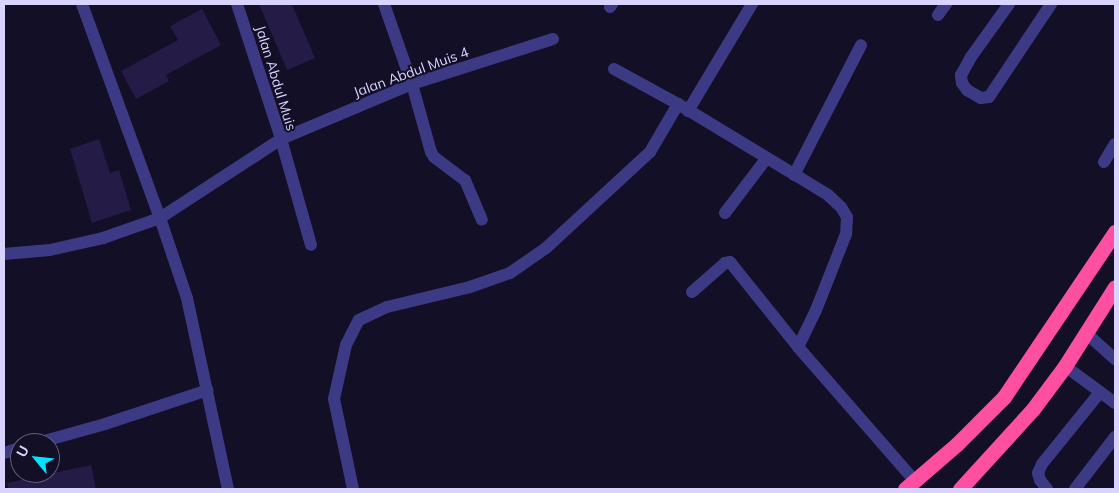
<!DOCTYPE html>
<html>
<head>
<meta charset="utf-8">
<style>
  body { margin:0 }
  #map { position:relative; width:1119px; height:493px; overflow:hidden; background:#130f26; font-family:Mulish,sans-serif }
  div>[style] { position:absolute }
  .building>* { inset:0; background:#241b47 }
  .minor>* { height:12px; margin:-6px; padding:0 6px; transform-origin:6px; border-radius:6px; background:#3d3a85 }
  .highway>* { height:15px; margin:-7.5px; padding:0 7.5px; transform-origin:7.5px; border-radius:7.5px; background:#ff4fa3 }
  span { translate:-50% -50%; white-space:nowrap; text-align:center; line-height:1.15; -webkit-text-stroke:4px #130f26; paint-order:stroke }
  .street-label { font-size:14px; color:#d9d4ff }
  .frame { position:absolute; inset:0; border:5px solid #d9d4ff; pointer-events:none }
  .north { position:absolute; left:10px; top:433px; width:50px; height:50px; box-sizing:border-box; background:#130f26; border:1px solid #625e7d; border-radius:50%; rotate:298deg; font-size:14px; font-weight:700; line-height:20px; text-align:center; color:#d9d4ff }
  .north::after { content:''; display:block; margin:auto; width:18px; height:22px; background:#00e5ff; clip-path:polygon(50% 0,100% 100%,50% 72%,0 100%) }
</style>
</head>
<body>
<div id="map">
  <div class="building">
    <div style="clip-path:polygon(259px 4px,292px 4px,315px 58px,287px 70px)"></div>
    <div style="clip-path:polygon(202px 9px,221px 45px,166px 75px,169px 81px,136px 99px,121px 71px,178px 40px,170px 26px)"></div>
    <div style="clip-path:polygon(99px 139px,110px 173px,119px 170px,131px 210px,92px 223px,70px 149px)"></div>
    <div style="clip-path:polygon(91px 465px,96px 489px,8px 489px,7px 483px)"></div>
  </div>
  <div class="minor">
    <div style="left:82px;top:4px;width:228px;rotate:70deg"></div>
    <div style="left:160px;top:218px;width:84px;rotate:71.4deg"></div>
    <div style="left:187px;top:298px;width:195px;rotate:77.9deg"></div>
    <div style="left:237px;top:4px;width:142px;rotate:71.9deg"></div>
    <div style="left:281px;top:139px;width:110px;rotate:74.2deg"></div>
    <div style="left:384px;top:4px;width:85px;rotate:70.7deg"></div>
    <div style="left:412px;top:84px;width:71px;rotate:74.4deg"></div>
    <div style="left:431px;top:152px;width:6px;rotate:59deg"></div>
    <div style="left:434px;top:157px;width:39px;rotate:37deg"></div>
    <div style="left:465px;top:180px;width:43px;rotate:67deg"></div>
    <div style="left:1009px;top:4px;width:65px;rotate:125.6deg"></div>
    <div style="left:971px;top:57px;width:21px;rotate:119deg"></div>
    <div style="left:961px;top:75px;width:8px;rotate:83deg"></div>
    <div style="left:962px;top:83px;width:9px;rotate:54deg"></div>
    <div style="left:967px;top:90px;width:16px;rotate:30deg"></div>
    <div style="left:981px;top:98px;width:8px;rotate:-7deg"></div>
    <div style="left:989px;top:97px;width:112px;rotate:-56.3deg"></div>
    <div style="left:610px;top:7px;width:4px;rotate:-56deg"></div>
    <div style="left:938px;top:15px;width:14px;rotate:-54deg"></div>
    <div style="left:614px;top:69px;width:73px;rotate:28.7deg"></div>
    <div style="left:678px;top:104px;width:175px;rotate:31.2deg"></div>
    <div style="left:828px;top:195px;width:18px;rotate:43deg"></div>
    <div style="left:841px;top:207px;width:12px;rotate:59deg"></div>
    <div style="left:847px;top:217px;width:17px;rotate:93deg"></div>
    <div style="left:846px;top:234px;width:82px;rotate:111.5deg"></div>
    <div style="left:816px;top:310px;width:41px;rotate:115.9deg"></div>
    <div style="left:798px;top:347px;width:178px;rotate:48.9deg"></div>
    <div style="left:688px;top:111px;width:125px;rotate:-59.1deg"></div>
    <div style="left:1104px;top:162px;width:21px;rotate:-59deg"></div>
    <div style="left:794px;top:175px;width:146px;rotate:-62.7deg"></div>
    <div style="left:725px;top:213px;width:68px;rotate:-52.8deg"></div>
    <div style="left:4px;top:254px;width:46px;rotate:-5deg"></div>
    <div style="left:50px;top:250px;width:54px;rotate:-12.8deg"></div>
    <div style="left:103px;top:238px;width:60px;rotate:-19.3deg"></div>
    <div style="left:160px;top:218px;width:145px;rotate:-33.1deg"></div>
    <div style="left:281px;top:139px;width:142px;rotate:-22.8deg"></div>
    <div style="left:412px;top:84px;width:148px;rotate:-17.7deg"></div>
    <div style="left:692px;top:292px;width:44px;rotate:-41.3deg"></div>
    <div style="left:725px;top:263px;width:5px;rotate:-11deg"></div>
    <div style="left:730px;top:262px;width:109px;rotate:51.3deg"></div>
    <div style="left:1086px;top:333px;width:39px;rotate:42deg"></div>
    <div style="left:1065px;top:366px;width:62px;rotate:36.5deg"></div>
    <div style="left:37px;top:443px;width:71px;rotate:-15.6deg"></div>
    <div style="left:105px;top:424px;width:108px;rotate:-18.3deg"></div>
    <div style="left:4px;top:453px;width:17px;rotate:-17deg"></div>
    <div style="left:353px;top:489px;width:92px;rotate:-101.9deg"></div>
    <div style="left:334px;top:399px;width:55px;rotate:-77.5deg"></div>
    <div style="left:346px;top:345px;width:28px;rotate:-63deg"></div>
    <div style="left:359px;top:320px;width:31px;rotate:-25deg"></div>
    <div style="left:387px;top:307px;width:85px;rotate:-13.5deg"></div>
    <div style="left:470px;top:287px;width:42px;rotate:-19.3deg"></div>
    <div style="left:510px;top:273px;width:44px;rotate:-34.8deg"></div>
    <div style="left:546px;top:248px;width:142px;rotate:-42.7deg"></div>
    <div style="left:650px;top:152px;width:56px;rotate:-59.7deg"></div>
    <div style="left:1047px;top:489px;width:11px;rotate:-128deg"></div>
    <div style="left:1040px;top:480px;width:7px;rotate:-106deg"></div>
    <div style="left:1038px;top:473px;width:10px;rotate:-66deg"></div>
    <div style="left:1042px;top:464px;width:92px;rotate:-51.1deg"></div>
    <div style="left:1075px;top:489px;width:66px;rotate:-52.4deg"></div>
  </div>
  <div class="highway">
    <div style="left:905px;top:489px;width:69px;rotate:-40.9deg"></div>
    <div style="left:957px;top:444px;width:66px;rotate:-45deg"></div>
    <div style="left:1004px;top:397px;width:199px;rotate:-56.1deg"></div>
    <div style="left:960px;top:489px;width:108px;rotate:-47.6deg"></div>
    <div style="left:1033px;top:409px;width:54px;rotate:-53.3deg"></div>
    <div style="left:1065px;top:366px;width:93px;rotate:-57.7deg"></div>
  </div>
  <div class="street-label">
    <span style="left:411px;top:72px;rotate:-20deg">Jalan Abdul Muis 4</span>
    <span style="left:276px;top:78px;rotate:73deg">Jalan Abdul Muis</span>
  </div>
  <div class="frame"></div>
  <div class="north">U</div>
</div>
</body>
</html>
